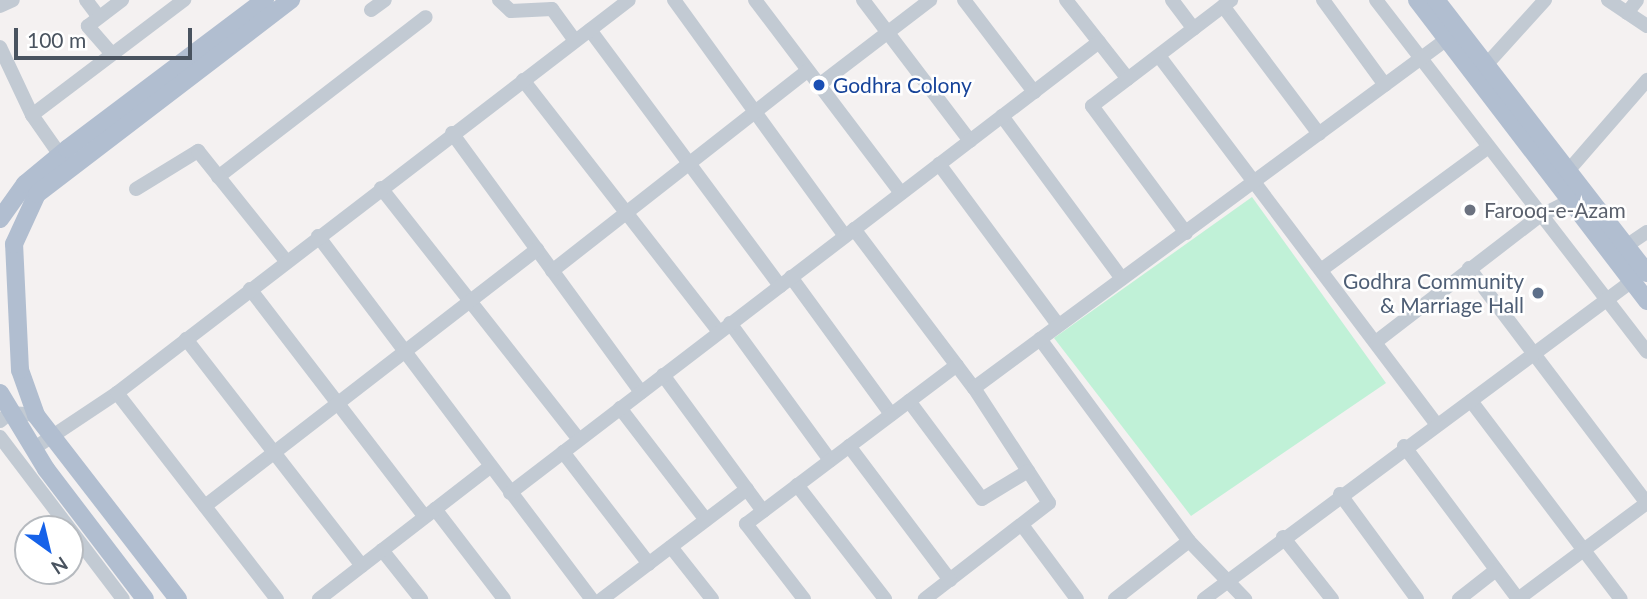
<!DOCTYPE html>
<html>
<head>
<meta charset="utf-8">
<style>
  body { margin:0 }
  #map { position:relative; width:1647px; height:599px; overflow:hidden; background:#f4f1f1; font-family:Lato,sans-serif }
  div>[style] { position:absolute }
  .green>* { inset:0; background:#c0f1d7 }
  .minor>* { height:14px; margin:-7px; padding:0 7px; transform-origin:7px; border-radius:7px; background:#c2cad3 }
  .major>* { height:18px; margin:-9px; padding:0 9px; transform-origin:9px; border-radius:9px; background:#b1bed0 }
  .dots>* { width:19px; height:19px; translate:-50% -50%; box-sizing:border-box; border:4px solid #fff; border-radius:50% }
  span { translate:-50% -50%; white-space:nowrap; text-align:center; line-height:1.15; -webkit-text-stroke:5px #fff; paint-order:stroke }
  .transit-label { font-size:21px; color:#164399 }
  .left { translate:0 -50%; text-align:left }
  .worship-label { font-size:21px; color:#5b616d }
  .service-label { font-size:21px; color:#4e5e75 }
  .right { translate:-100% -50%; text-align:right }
  .north { position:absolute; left:14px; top:515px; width:70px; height:70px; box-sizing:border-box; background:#fff; border:2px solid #b6babf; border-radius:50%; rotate:146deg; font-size:19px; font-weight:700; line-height:28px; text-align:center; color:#49535f }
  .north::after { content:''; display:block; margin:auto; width:24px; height:32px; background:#1662e9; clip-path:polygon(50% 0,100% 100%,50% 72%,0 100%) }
  .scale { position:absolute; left:14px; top:28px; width:178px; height:32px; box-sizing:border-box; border:4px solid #49535f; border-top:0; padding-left:9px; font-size:21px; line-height:24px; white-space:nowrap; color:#49535f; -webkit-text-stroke:5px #fff; paint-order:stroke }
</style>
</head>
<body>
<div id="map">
  <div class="green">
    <div style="clip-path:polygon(1252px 197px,1386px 383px,1191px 516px,1054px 338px)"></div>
  </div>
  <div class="minor">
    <div style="left:86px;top:0;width:21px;rotate:53deg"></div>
    <div style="left:499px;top:0;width:16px;rotate:43deg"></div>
    <div style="left:511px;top:11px;width:41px;rotate:-2.8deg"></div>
    <div style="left:552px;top:9px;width:39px;rotate:54deg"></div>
    <div style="left:674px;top:0;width:291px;rotate:54.1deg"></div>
    <div style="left:755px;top:0;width:242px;rotate:52.9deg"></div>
    <div style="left:863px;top:0;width:177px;rotate:52.8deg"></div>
    <div style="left:964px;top:0;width:116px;rotate:52.7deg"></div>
    <div style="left:1066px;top:0;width:100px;rotate:51.9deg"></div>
    <div style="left:1172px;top:0;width:36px;rotate:53deg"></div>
    <div style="left:1323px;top:0;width:105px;rotate:53.9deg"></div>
    <div style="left:1376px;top:0;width:444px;rotate:52.4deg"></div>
    <div style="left:1608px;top:0;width:47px;rotate:33.7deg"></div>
    <div style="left:0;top:6px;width:14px;rotate:-25deg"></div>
    <div style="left:1223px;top:6px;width:160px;rotate:53.1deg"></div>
    <div style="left:371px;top:10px;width:17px;rotate:-36deg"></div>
    <div style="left:1627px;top:13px;width:16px;rotate:-52deg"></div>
    <div style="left:590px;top:30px;width:319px;rotate:53.4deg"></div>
    <div style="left:0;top:47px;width:75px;rotate:64.8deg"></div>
    <div style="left:32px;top:115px;width:49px;rotate:55deg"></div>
    <div style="left:112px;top:54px;width:37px;rotate:-131deg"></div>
    <div style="left:88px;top:26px;width:43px;rotate:-37.4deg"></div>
    <div style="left:1159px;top:56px;width:460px;rotate:53deg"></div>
    <div style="left:1486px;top:65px;width:88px;rotate:-47.8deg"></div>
    <div style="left:523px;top:80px;width:319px;rotate:52.1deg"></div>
    <div style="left:819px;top:85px;width:140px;rotate:-37.4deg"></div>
    <div style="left:32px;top:115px;width:191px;rotate:-37.1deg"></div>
    <div style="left:1002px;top:116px;width:202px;rotate:53.6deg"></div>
    <div style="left:452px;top:133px;width:321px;rotate:53.9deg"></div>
    <div style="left:939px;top:164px;width:200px;rotate:53.5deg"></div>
    <div style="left:1568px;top:171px;width:121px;rotate:-49deg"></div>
    <div style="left:218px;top:177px;width:262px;rotate:-37.6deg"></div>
    <div style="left:381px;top:188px;width:320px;rotate:51.8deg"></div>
    <div style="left:136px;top:189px;width:73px;rotate:-31.5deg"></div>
    <div style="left:198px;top:151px;width:141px;rotate:51.3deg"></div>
    <div style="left:854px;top:229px;width:199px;rotate:53deg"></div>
    <div style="left:974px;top:388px;width:137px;rotate:56.9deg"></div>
    <div style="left:1049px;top:503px;width:157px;rotate:142.3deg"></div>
    <div style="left:1186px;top:233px;width:158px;rotate:-126.5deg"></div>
    <div style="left:1092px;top:106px;width:175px;rotate:-37.3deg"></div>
    <div style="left:318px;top:236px;width:455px;rotate:53deg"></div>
    <div style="left:1626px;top:246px;width:25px;rotate:-34deg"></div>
    <div style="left:1469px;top:268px;width:295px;rotate:52.9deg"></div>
    <div style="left:1321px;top:270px;width:206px;rotate:-36.3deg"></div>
    <div style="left:552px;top:271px;width:325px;rotate:-38.1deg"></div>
    <div style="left:791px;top:277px;width:170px;rotate:53.9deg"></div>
    <div style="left:250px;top:289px;width:287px;rotate:52.5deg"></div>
    <div style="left:730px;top:323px;width:170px;rotate:53.9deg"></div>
    <div style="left:186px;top:339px;width:287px;rotate:52.2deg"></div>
    <div style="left:1040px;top:339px;width:251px;rotate:53.6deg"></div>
    <div style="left:1189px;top:541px;width:81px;rotate:46deg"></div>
    <div style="left:1377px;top:341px;width:203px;rotate:-37.6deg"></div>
    <div style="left:1538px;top:217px;width:36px;rotate:-27deg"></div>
    <div style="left:663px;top:375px;width:169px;rotate:53.7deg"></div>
    <div style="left:974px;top:388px;width:588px;rotate:-36.42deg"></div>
    <div style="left:117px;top:393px;width:261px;rotate:52.2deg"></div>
    <div style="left:909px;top:401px;width:122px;rotate:53.3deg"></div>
    <div style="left:982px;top:499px;width:54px;rotate:-31.3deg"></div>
    <div style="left:1471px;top:401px;width:248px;rotate:52.9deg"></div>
    <div style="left:620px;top:408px;width:141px;rotate:52.5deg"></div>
    <div style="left:0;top:421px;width:13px;rotate:-39deg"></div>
    <div style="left:10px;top:413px;width:26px;rotate:4deg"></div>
    <div style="left:0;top:437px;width:203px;rotate:52.8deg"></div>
    <div style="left:849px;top:446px;width:168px;rotate:53deg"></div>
    <div style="left:1404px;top:446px;width:191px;rotate:53.3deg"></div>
    <div style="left:33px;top:449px;width:101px;rotate:-33.7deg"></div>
    <div style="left:117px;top:393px;width:645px;rotate:-37.51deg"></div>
    <div style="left:563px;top:452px;width:141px;rotate:52.5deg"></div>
    <div style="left:797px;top:485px;width:144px;rotate:52.3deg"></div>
    <div style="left:510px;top:493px;width:742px;rotate:-37.44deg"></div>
    <div style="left:1340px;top:494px;width:130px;rotate:53.7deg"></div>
    <div style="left:205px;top:506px;width:420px;rotate:-37.7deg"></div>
    <div style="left:435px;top:509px;width:113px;rotate:52.5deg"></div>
    <div style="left:1022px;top:525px;width:92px;rotate:53.4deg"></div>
    <div style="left:1283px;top:537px;width:79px;rotate:51.7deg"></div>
    <div style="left:671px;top:547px;width:66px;rotate:51.7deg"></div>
    <div style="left:382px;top:550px;width:63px;rotate:51.5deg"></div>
    <div style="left:319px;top:599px;width:216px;rotate:-37.7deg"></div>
    <div style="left:602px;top:599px;width:182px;rotate:-37.2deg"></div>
    <div style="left:804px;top:599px;width:95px;rotate:-127.7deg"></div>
    <div style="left:746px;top:524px;width:264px;rotate:-37deg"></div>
    <div style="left:1115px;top:599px;width:94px;rotate:-38.1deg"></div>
    <div style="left:1204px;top:599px;width:533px;rotate:-36.61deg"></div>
    <div style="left:1459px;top:599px;width:47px;rotate:-38.1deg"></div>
    <div style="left:1518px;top:599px;width:161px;rotate:-36.7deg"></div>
  </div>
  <div class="major">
    <div style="left:1417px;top:0;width:379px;rotate:52.6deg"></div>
    <div style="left:1436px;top:0;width:345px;rotate:52.3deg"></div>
    <div style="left:0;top:219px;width:43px;rotate:-54.5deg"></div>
    <div style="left:25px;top:184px;width:55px;rotate:-39.8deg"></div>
    <div style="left:67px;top:149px;width:248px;rotate:-37deg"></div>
    <div style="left:0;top:393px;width:89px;rotate:58.8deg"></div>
    <div style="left:46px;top:469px;width:163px;rotate:52.7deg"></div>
    <div style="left:178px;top:599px;width:232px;rotate:-127.7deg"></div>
    <div style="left:36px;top:415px;width:48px;rotate:-109.6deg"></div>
    <div style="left:20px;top:370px;width:126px;rotate:-92.7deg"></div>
    <div style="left:14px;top:244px;width:55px;rotate:-65.3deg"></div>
    <div style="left:37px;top:194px;width:320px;rotate:-37.4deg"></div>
  </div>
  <div class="dots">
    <div style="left:819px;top:85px;background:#1a4fb4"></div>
    <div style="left:1470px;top:210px;background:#6b7280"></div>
    <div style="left:1538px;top:293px;background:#5c6f8a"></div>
  </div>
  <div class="transit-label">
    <span class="left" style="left:833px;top:85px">Godhra Colony</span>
  </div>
  <div class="worship-label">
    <span class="left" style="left:1484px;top:210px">Farooq-e-Azam</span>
  </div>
  <div class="service-label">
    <span class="right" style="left:1524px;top:293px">Godhra Community<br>&amp; Marriage Hall</span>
  </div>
  <div class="north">N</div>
  <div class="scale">100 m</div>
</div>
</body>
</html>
